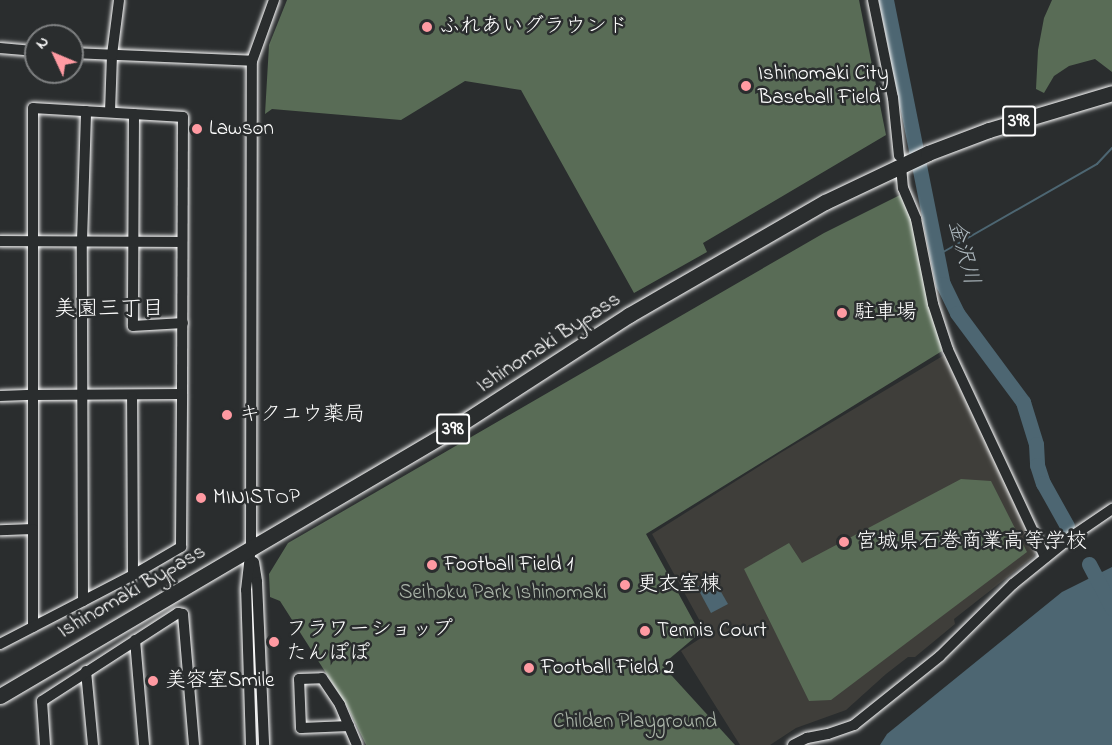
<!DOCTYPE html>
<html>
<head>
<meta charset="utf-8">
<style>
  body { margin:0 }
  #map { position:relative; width:1112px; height:745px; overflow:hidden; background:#2a2d2e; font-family:"Indie Flower","Klee One",sans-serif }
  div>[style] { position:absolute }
  .built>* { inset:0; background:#3f3e3a }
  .green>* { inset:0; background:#596c56 }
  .water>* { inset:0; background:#4d6672 }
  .stream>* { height:2px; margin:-1px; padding:0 1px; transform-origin:1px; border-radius:1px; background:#4d6672 }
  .river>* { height:15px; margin:-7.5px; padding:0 7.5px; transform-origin:7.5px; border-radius:7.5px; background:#4d6672 }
  .roads { filter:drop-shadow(0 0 2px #fff) drop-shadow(0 0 2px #fff) }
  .minor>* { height:10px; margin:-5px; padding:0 5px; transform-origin:5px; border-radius:5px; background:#2a2d2e }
  .highway>* { height:15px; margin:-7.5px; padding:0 7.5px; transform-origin:7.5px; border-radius:7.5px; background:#2a2d2e }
  .dots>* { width:16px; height:16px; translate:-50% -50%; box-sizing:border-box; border:3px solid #2a2d2e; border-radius:50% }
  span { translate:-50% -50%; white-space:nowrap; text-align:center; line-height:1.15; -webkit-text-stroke:5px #2a2d2e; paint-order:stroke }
  .shield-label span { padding:2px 4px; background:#2a2d2e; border:2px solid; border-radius:4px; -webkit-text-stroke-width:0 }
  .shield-label { font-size:20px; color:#fff; font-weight:700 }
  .poi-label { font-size:21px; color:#fff }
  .left { translate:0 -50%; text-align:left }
  .street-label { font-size:21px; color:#fff }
  .park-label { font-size:21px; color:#acb6aa }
  .water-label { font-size:22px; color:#afbac0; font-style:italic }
  .neighbourhood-label { font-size:22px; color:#fff }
  .north { position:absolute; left:24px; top:24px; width:60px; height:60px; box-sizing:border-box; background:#2a2d2e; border:2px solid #7f8182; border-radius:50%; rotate:314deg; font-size:16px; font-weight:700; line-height:24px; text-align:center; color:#fff }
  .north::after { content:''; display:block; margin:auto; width:21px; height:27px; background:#ff9aa2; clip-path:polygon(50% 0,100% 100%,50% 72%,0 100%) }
</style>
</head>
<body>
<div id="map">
  <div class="built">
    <div style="clip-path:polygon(946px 354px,1036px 551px,1033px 557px,954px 619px,955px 624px,915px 657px,908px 657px,886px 674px,846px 710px,796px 728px,770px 745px,740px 745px,681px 651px,707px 634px,652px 534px,782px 452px)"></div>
  </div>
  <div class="green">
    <div style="clip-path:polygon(287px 0,859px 0,886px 135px,703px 243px,707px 252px,634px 293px,521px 90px,465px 81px,401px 120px,272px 109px,265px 114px,269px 45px)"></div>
    <div style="clip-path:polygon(1052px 0,1112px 0,1112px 72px,1095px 59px,1069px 66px,1054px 76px,1044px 93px,1036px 89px,1038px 50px,1044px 18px)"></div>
    <div style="clip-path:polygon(900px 195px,911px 219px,942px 351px,646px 534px,700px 633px,662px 665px,735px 745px,366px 745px,347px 706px,280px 601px,270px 597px,269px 574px,288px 543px,824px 233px)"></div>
    <div style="clip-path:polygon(961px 479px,991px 481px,1027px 552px,831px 700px,809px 701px,744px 569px,789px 543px,802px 563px)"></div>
  </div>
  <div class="water">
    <div style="clip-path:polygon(1112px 567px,1112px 745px,880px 745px,887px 734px,1062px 592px)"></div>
    <div style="clip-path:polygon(713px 578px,728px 604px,711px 613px,697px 587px)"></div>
  </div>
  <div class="stream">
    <div style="left:938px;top:255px;width:183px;rotate:-29.8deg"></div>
    <div style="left:1097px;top:164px;width:22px;rotate:-47deg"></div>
  </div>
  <div class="river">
    <div style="left:886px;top:0;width:290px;rotate:78.7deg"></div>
    <div style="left:943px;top:284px;width:32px;rotate:64deg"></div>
    <div style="left:957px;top:313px;width:111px;rotate:53.4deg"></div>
    <div style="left:1023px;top:402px;width:44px;rotate:72.8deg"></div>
    <div style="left:1036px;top:444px;width:21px;rotate:87deg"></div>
    <div style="left:1037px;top:465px;width:19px;rotate:72deg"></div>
    <div style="left:1043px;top:483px;width:49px;rotate:60.8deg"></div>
    <div style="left:1089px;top:564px;width:50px;rotate:62.4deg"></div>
  </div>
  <div class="roads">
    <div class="minor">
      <div style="left:873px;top:0;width:100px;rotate:78.5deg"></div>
      <div style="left:893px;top:98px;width:58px;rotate:84.1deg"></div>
      <div style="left:0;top:48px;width:36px;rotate:5deg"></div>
      <div style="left:72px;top:53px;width:180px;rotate:2.5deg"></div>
      <div style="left:110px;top:112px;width:57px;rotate:-88deg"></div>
      <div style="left:112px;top:55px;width:55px;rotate:-82.7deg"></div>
      <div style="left:134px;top:114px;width:212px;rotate:90.3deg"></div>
      <div style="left:133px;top:326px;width:50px;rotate:-3.4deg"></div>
      <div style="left:901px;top:166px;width:22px;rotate:85deg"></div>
      <div style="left:903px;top:188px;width:34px;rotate:67deg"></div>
      <div style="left:916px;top:219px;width:87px;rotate:78.7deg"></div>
      <div style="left:933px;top:304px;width:48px;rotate:71.9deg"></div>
      <div style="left:948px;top:350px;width:229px;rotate:64.9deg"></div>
      <div style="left:0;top:241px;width:182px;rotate:0.3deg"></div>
      <div style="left:0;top:396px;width:33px;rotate:-2deg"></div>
      <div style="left:33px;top:395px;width:149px;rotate:-0.4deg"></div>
      <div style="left:182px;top:394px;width:277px;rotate:-89.8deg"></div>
      <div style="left:183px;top:117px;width:150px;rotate:-176.6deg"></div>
      <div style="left:33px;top:108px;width:421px;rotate:90deg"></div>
      <div style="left:33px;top:529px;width:33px;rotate:178deg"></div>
      <div style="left:33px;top:529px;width:98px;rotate:90deg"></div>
      <div style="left:254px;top:562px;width:20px;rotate:81deg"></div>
      <div style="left:257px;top:582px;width:163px;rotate:87.5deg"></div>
      <div style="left:133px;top:575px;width:56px;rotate:-30.3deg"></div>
      <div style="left:181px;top:547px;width:153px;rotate:-89.6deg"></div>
      <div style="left:83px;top:601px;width:56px;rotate:-27.5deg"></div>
      <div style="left:133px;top:575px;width:179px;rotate:-90.3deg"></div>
      <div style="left:135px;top:640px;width:105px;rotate:85.1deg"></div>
      <div style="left:0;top:644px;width:93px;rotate:-27.4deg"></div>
      <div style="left:83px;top:601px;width:360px;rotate:-90.2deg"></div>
      <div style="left:82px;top:241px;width:130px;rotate:-88.2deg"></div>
      <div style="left:86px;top:671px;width:74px;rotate:84.6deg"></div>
      <div style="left:349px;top:726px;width:48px;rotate:177.6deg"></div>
      <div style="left:301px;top:728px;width:49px;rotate:-92.3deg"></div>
      <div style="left:299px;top:679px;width:23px;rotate:-2deg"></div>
      <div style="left:322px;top:678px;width:32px;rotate:56deg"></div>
      <div style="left:340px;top:705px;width:43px;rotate:67deg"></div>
      <div style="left:45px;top:745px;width:44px;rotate:-93.9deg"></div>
      <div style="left:42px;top:701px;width:162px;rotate:-32.9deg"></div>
      <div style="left:178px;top:613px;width:5px;rotate:11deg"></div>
      <div style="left:183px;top:614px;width:131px;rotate:85.2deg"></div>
      <div style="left:251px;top:745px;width:155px;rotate:-91.8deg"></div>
      <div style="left:246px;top:590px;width:43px;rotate:-83.4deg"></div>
      <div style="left:251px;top:547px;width:486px;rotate:-89.9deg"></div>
      <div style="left:252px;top:61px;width:65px;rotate:-70.2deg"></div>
      <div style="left:793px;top:745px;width:16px;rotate:-27deg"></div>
      <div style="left:807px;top:738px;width:21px;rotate:-11deg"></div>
      <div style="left:828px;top:734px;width:28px;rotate:-19deg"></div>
      <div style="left:854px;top:725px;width:110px;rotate:-38.7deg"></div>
      <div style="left:940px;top:656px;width:103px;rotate:-44.6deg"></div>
      <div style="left:1013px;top:584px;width:75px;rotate:-39deg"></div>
      <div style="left:1071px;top:537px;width:50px;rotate:-34.3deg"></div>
    </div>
    <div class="highway">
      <div style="left:0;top:696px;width:516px;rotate:-30.49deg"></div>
      <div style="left:445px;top:434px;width:219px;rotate:-32.9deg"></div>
      <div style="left:629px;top:315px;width:226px;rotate:-30deg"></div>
      <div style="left:825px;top:202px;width:114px;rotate:-25.4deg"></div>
      <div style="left:928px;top:153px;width:65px;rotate:-20.7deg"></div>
      <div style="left:989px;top:130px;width:128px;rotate:-16.7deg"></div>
    </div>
  </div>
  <div class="dots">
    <div style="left:427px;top:27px;background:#ff9aa2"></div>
    <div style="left:746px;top:86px;background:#ff9aa2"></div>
    <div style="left:197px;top:129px;background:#ff9aa2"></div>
    <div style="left:842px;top:313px;background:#ff9aa2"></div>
    <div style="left:227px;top:415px;background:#ff9aa2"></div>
    <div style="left:201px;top:498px;background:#ff9aa2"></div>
    <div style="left:844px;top:542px;background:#ff9aa2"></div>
    <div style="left:432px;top:565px;background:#ff9aa2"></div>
    <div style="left:625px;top:585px;background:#ff9aa2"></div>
    <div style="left:645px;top:631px;background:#ff9aa2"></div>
    <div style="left:274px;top:642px;background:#ff9aa2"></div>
    <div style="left:529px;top:668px;background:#ff9aa2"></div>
    <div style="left:153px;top:681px;background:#ff9aa2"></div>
  </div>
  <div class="shield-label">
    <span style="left:1019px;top:121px">398</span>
    <span style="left:453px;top:429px">398</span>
  </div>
  <div class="poi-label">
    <span class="left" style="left:439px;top:27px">ふれあいグラウンド</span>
    <span class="left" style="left:758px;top:86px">Ishinomaki City<br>Baseball Field</span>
    <span class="left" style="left:209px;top:129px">Lawson</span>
    <span class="left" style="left:854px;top:313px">駐車場</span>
    <span class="left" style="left:239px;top:415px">キクユウ薬局</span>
    <span class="left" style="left:213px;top:498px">MINISTOP</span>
    <span class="left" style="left:856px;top:542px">宮城県石巻商業高等学校</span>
    <span class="left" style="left:444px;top:565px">Football Field 1</span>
    <span class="left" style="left:637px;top:585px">更衣室棟</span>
    <span class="left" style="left:286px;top:642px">フラワーショップ<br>たんぽぽ</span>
    <span class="left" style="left:657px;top:631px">Tennis Court</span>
    <span class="left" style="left:541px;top:668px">Football Field 2</span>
    <span class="left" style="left:165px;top:681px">美容室Smile</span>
  </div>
  <div class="street-label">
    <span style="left:549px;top:343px;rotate:-33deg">Ishinomaki Bypass</span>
    <span style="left:132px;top:592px;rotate:-30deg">Ishinomaki Bypass</span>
  </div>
  <div class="park-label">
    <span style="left:503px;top:593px">Seihoku Park Ishinomaki</span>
    <span style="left:635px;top:722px">Childen Playground</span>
  </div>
  <div class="water-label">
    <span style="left:962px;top:253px;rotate:75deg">金沢川</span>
  </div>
  <div class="neighbourhood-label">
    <span style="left:109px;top:311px">美園三丁目</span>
  </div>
  <div class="north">N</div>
</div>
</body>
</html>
